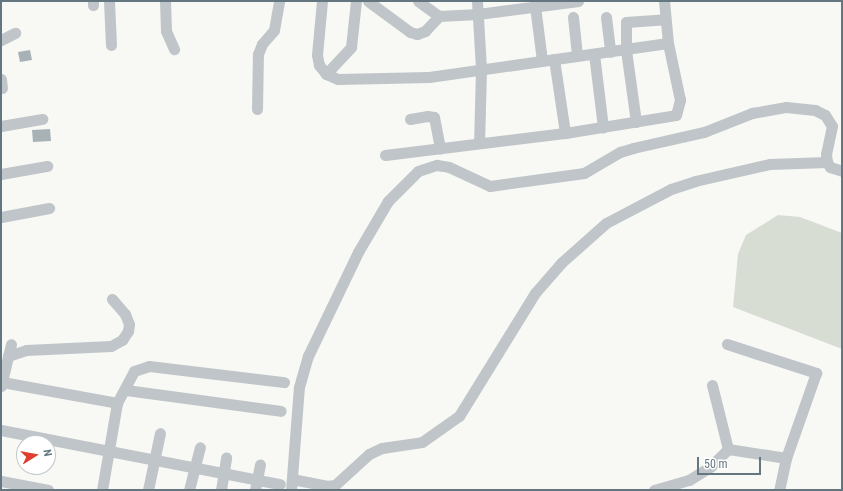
<!DOCTYPE html>
<html>
<head>
<meta charset="utf-8">
<style>
  body { margin:0 }
  #map { position:relative; width:843px; height:491px; overflow:hidden; background:#f8f8f5; font-family:"Roboto Condensed",sans-serif }
  div>[style] { position:absolute }
  .green>* { inset:0; background:#d8ddd4 }
  .building>* { inset:0; background:#a8b2b6 }
  .minor>* { height:11px; margin:-5.5px; padding:0 5.5px; transform-origin:5.5px; border-radius:5.5px; background:#bfc5c8 }
  span { translate:-50% -50%; white-space:nowrap; text-align:center; line-height:1.15; -webkit-text-stroke:4px #fff; paint-order:stroke }
  .frame { position:absolute; inset:0; border:2px solid #647780; pointer-events:none }
  .north { position:absolute; left:16px; top:435px; width:40px; height:40px; box-sizing:border-box; background:#fff; border:1px solid #c1c9cc; border-radius:50%; rotate:79deg; font-size:11px; font-weight:700; line-height:16px; text-align:center; color:#647780 }
  .north::after { content:''; display:block; margin:auto; width:14px; height:18px; background:#df3f2e; clip-path:polygon(50% 0,100% 100%,50% 72%,0 100%) }
  .scale { position:absolute; left:697px; top:457px; width:64px; height:18px; box-sizing:border-box; border:2px solid #647780; border-top:0; padding-left:5px; font-size:12px; line-height:14px; white-space:nowrap; color:#647780; -webkit-text-stroke:3px #fff; paint-order:stroke }
</style>
</head>
<body>
<div id="map">
  <div class="green">
    <div style="clip-path:polygon(778px 215px,800px 217px,842px 233px,842px 349px,733px 307px,738px 254px,746px 235px)"></div>
  </div>
  <div class="building">
    <div style="clip-path:polygon(30px 50px,32px 60px,20px 62px,18px 52px)"></div>
    <div style="clip-path:polygon(50px 129px,51px 141px,33px 142px,32px 130px)"></div>
  </div>
  <div class="minor">
    <div style="left:93px;top:1px;width:4px;rotate:90deg"></div>
    <div style="left:109px;top:1px;width:44px;rotate:87.4deg"></div>
    <div style="left:165px;top:1px;width:30px;rotate:88deg"></div>
    <div style="left:166px;top:31px;width:20px;rotate:66deg"></div>
    <div style="left:322px;top:1px;width:54px;rotate:95.3deg"></div>
    <div style="left:317px;top:55px;width:10px;rotate:79deg"></div>
    <div style="left:319px;top:65px;width:11px;rotate:52deg"></div>
    <div style="left:326px;top:74px;width:13px;rotate:23deg"></div>
    <div style="left:338px;top:79px;width:91px;rotate:-1.3deg"></div>
    <div style="left:429px;top:77px;width:241px;rotate:-8.1deg"></div>
    <div style="left:368px;top:1px;width:52px;rotate:36.4deg"></div>
    <div style="left:410px;top:32px;width:7px;rotate:16deg"></div>
    <div style="left:417px;top:34px;width:9px;rotate:-21deg"></div>
    <div style="left:425px;top:31px;width:21px;rotate:-47deg"></div>
    <div style="left:418px;top:1px;width:26px;rotate:36deg"></div>
    <div style="left:439px;top:16px;width:39px;rotate:-3deg"></div>
    <div style="left:478px;top:14px;width:101px;rotate:-7.4deg"></div>
    <div style="left:477px;top:1px;width:68px;rotate:86.6deg"></div>
    <div style="left:481px;top:69px;width:74px;rotate:91.5deg"></div>
    <div style="left:535px;top:6px;width:55px;rotate:82.7deg"></div>
    <div style="left:573px;top:17px;width:39px;rotate:84deg"></div>
    <div style="left:606px;top:17px;width:35px;rotate:83deg"></div>
    <div style="left:1px;top:40px;width:16px;rotate:-27deg"></div>
    <div style="left:594px;top:54px;width:74px;rotate:83deg"></div>
    <div style="left:554px;top:59px;width:75px;rotate:81.5deg"></div>
    <div style="left:326px;top:74px;width:37px;rotate:-47deg"></div>
    <div style="left:351px;top:47px;width:46px;rotate:-83.8deg"></div>
    <div style="left:1px;top:79px;width:9px;rotate:84deg"></div>
    <div style="left:257px;top:109px;width:55px;rotate:-89deg"></div>
    <div style="left:258px;top:54px;width:11px;rotate:-68deg"></div>
    <div style="left:262px;top:44px;width:18px;rotate:-49deg"></div>
    <div style="left:274px;top:30px;width:29px;rotate:-80deg"></div>
    <div style="left:410px;top:119px;width:17px;rotate:-10deg"></div>
    <div style="left:427px;top:116px;width:7px;rotate:8deg"></div>
    <div style="left:434px;top:117px;width:32px;rotate:79deg"></div>
    <div style="left:636px;top:122px;width:73px;rotate:-97.9deg"></div>
    <div style="left:626px;top:50px;width:28px;rotate:-90deg"></div>
    <div style="left:626px;top:22px;width:39px;rotate:-4deg"></div>
    <div style="left:1px;top:126px;width:42px;rotate:-9.7deg"></div>
    <div style="left:385px;top:155px;width:181px;rotate:-7deg"></div>
    <div style="left:565px;top:133px;width:112px;rotate:-9.2deg"></div>
    <div style="left:676px;top:115px;width:16px;rotate:-75deg"></div>
    <div style="left:680px;top:100px;width:58px;rotate:-101.9deg"></div>
    <div style="left:668px;top:43px;width:42px;rotate:-95.4deg"></div>
    <div style="left:1px;top:174px;width:47px;rotate:-9.9deg"></div>
    <div style="left:1px;top:217px;width:49px;rotate:-10.6deg"></div>
    <div style="left:727px;top:344px;width:94px;rotate:18deg"></div>
    <div style="left:816px;top:373px;width:90px;rotate:109.4deg"></div>
    <div style="left:786px;top:458px;width:33px;rotate:102deg"></div>
    <div style="left:8px;top:356px;width:19px;rotate:-18deg"></div>
    <div style="left:26px;top:350px;width:85px;rotate:-2.7deg"></div>
    <div style="left:111px;top:346px;width:13px;rotate:-29deg"></div>
    <div style="left:122px;top:340px;width:11px;rotate:-56deg"></div>
    <div style="left:128px;top:331px;width:7px;rotate:-82deg"></div>
    <div style="left:129px;top:324px;width:11px;rotate:-112deg"></div>
    <div style="left:125px;top:314px;width:20px;rotate:-131deg"></div>
    <div style="left:2px;top:382px;width:117px;rotate:10.3deg"></div>
    <div style="left:712px;top:385px;width:66px;rotate:76deg"></div>
    <div style="left:728px;top:449px;width:59px;rotate:8.8deg"></div>
    <div style="left:1px;top:386px;width:43px;rotate:-76.6deg"></div>
    <div style="left:126px;top:390px;width:156px;rotate:7.7deg"></div>
    <div style="left:1px;top:430px;width:284px;rotate:11deg"></div>
    <div style="left:292px;top:479px;width:36px;rotate:11deg"></div>
    <div style="left:327px;top:486px;width:8px;rotate:-7deg"></div>
    <div style="left:335px;top:485px;width:46px;rotate:-42.4deg"></div>
    <div style="left:369px;top:454px;width:14px;rotate:-25deg"></div>
    <div style="left:382px;top:448px;width:40px;rotate:-8.5deg"></div>
    <div style="left:422px;top:442px;width:45px;rotate:-35.1deg"></div>
    <div style="left:459px;top:416px;width:145px;rotate:-58.3deg"></div>
    <div style="left:535px;top:293px;width:40px;rotate:-49deg"></div>
    <div style="left:561px;top:263px;width:60px;rotate:-41.6deg"></div>
    <div style="left:606px;top:223px;width:73px;rotate:-27.6deg"></div>
    <div style="left:671px;top:189px;width:25px;rotate:-18deg"></div>
    <div style="left:695px;top:181px;width:77px;rotate:-12.8deg"></div>
    <div style="left:770px;top:164px;width:57px;rotate:-2deg"></div>
    <div style="left:1px;top:481px;width:48px;rotate:10.8deg"></div>
    <div style="left:102px;top:490px;width:88px;rotate:-80.2deg"></div>
    <div style="left:117px;top:403px;width:36px;rotate:-62deg"></div>
    <div style="left:134px;top:371px;width:16px;rotate:-18deg"></div>
    <div style="left:149px;top:366px;width:136px;rotate:6.8deg"></div>
    <div style="left:148px;top:490px;width:58px;rotate:-78.1deg"></div>
    <div style="left:189px;top:490px;width:44px;rotate:-75.7deg"></div>
    <div style="left:221px;top:490px;width:33px;rotate:-81deg"></div>
    <div style="left:255px;top:490px;width:26px;rotate:-79deg"></div>
    <div style="left:291px;top:490px;width:103px;rotate:-85.6deg"></div>
    <div style="left:299px;top:387px;width:32px;rotate:-74deg"></div>
    <div style="left:308px;top:356px;width:115px;rotate:-64.3deg"></div>
    <div style="left:358px;top:252px;width:59px;rotate:-59.5deg"></div>
    <div style="left:388px;top:201px;width:42px;rotate:-45deg"></div>
    <div style="left:418px;top:171px;width:20px;rotate:-18deg"></div>
    <div style="left:437px;top:165px;width:12px;rotate:9deg"></div>
    <div style="left:449px;top:167px;width:45px;rotate:24.9deg"></div>
    <div style="left:490px;top:186px;width:95px;rotate:-7.9deg"></div>
    <div style="left:584px;top:173px;width:42px;rotate:-30.3deg"></div>
    <div style="left:620px;top:152px;width:14px;rotate:-17deg"></div>
    <div style="left:633px;top:148px;width:73px;rotate:-12.7deg"></div>
    <div style="left:704px;top:132px;width:52px;rotate:-21.6deg"></div>
    <div style="left:752px;top:113px;width:35px;rotate:-10deg"></div>
    <div style="left:786px;top:107px;width:29px;rotate:6deg"></div>
    <div style="left:815px;top:110px;width:11px;rotate:27deg"></div>
    <div style="left:825px;top:115px;width:13px;rotate:58deg"></div>
    <div style="left:832px;top:126px;width:29px;rotate:102deg"></div>
    <div style="left:826px;top:154px;width:8px;rotate:83deg"></div>
    <div style="left:827px;top:162px;width:6px;rotate:59deg"></div>
    <div style="left:830px;top:167px;width:13px;rotate:18deg"></div>
    <div style="left:654px;top:490px;width:36px;rotate:-16deg"></div>
    <div style="left:689px;top:480px;width:26px;rotate:-32deg"></div>
    <div style="left:711px;top:466px;width:24px;rotate:-45deg"></div>
  </div>
  <div class="frame"></div>
  <div class="north">N</div>
  <div class="scale">50 m</div>
</div>
</body>
</html>
